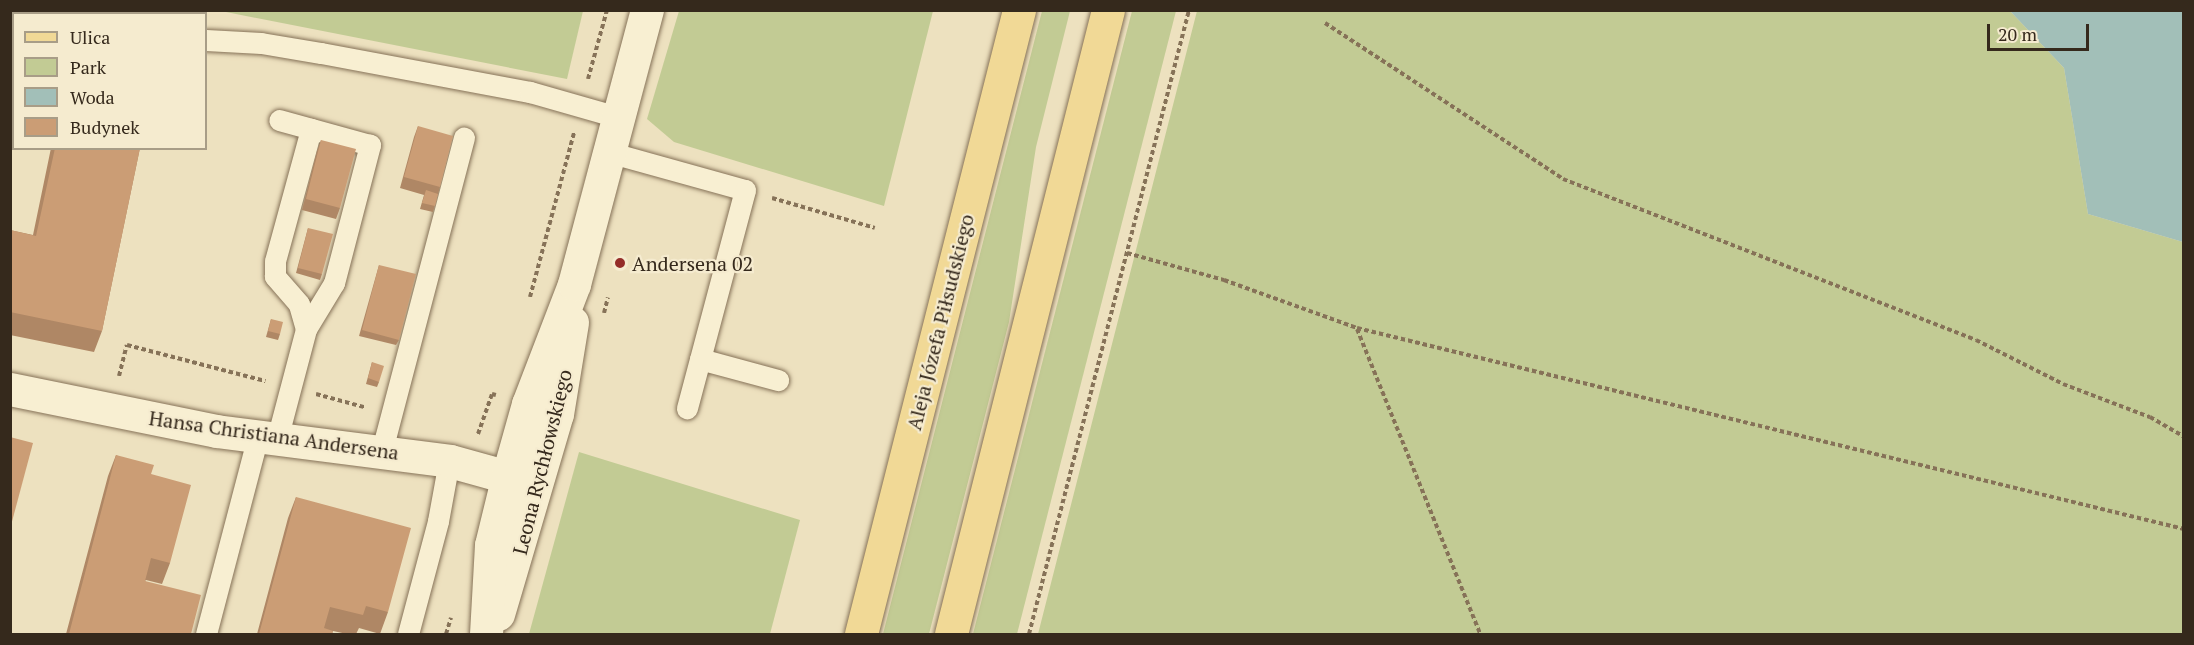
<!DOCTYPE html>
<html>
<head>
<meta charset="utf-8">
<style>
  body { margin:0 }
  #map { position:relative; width:2194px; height:645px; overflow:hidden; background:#ede1bf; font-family:"PT Serif",serif }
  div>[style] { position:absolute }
  .green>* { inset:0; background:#c2cb94 }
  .water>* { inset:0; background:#a2bfb8 }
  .path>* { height:4px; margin-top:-2px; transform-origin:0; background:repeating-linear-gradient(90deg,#867258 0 4.5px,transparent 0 7.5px) }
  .roads { filter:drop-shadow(0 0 2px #867258) drop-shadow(0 0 2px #867258) }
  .service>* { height:21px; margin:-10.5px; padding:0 10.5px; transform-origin:10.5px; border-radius:10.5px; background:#f8efd2 }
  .minor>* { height:33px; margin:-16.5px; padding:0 16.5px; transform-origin:16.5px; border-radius:16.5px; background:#f8efd2 }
  .tertiary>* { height:33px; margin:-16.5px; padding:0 16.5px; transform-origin:16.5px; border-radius:16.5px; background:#f8efd2 }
  .primary>* { height:33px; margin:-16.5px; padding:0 16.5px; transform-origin:16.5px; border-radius:16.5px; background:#f1d996 }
  .wall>* { inset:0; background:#af8765 }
  .building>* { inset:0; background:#cb9d75 }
  .dots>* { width:16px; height:16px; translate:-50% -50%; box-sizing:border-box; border:3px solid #f5ebcf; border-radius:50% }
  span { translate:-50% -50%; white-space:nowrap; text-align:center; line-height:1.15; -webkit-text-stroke:4.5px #f5ebcf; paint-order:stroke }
  .poi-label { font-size:20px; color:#35291c }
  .left { translate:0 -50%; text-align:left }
  .street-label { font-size:20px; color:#35291c }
  .frame { position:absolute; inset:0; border:12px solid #35291c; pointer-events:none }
  .legend { position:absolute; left:12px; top:12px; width:195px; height:138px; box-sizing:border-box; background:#f5ebcf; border:2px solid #a89d87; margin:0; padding:8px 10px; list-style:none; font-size:18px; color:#35291c }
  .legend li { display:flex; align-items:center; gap:12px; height:30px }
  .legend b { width:30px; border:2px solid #a89d87 }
  .scale { position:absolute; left:1987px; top:24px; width:102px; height:27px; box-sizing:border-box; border:3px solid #35291c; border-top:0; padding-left:8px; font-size:18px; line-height:21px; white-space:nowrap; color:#35291c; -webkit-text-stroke:4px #f5ebcf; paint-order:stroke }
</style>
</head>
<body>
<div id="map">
  <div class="green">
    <div style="clip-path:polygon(221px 11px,583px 10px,583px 11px,567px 79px)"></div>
    <div style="clip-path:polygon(679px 11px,933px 11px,884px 206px,674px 142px,647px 119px)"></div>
    <div style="clip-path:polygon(1042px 11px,1070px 11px,1036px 147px,1009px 322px,929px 634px,883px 634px)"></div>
    <div style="clip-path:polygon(1132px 11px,1176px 11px,1017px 634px,973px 634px)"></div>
    <div style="clip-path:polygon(1197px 11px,2010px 11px,2064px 68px,2088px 214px,2183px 242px,2183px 634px,1038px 634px)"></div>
    <div style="clip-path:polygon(579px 452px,800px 520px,770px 634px,529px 634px)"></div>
  </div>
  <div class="water">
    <div style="clip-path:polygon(2010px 11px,2183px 11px,2183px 242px,2088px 214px,2064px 68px)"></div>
  </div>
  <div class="path">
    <div style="left:1325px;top:23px;width:285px;rotate:33.2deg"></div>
    <div style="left:1563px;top:179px;width:443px;rotate:21.3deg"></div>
    <div style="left:1976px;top:340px;width:97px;rotate:26.8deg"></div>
    <div style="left:2063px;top:384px;width:93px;rotate:20.8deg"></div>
    <div style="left:2150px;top:417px;width:39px;rotate:30deg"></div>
    <div style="left:588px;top:79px;width:72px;rotate:-74.6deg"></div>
    <div style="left:772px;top:198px;width:107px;rotate:16.2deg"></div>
    <div style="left:1127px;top:253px;width:101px;rotate:15.6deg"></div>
    <div style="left:1224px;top:280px;width:141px;rotate:19.8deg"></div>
    <div style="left:1357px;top:328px;width:851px;rotate:13.66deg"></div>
    <div style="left:530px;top:297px;width:170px;rotate:-75deg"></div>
    <div style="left:604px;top:313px;width:16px;rotate:-76deg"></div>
    <div style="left:1357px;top:329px;width:329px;rotate:68deg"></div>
    <div style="left:119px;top:376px;width:32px;rotate:-76deg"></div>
    <div style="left:127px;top:345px;width:143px;rotate:14.6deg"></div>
    <div style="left:316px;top:394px;width:50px;rotate:15.2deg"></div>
    <div style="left:478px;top:434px;width:42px;rotate:-70.7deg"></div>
    <div style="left:492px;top:394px;width:4px;rotate:14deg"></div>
    <div style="left:446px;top:634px;width:17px;rotate:-73deg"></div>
    <div style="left:1029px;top:634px;width:644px;rotate:-75.62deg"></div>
  </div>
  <div class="roads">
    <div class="service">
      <div style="left:31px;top:10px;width:15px;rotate:16deg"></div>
      <div style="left:206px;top:40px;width:55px;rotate:3.1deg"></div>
      <div style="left:261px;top:43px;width:61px;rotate:9.5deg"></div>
      <div style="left:321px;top:53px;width:213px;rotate:10.6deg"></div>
      <div style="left:530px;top:92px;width:91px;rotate:15.9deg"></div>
      <div style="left:608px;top:152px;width:142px;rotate:15.5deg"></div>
      <div style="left:745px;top:190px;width:226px;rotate:104.9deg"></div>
      <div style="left:306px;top:329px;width:26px;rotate:-106deg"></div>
      <div style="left:299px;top:304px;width:37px;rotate:-131deg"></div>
      <div style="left:275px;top:276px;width:15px;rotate:-90deg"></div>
      <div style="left:275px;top:261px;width:137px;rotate:-74.7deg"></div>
      <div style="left:700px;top:359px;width:81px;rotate:15.1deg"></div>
      <div style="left:277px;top:439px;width:114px;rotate:-75.2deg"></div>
      <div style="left:306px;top:329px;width:54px;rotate:-58.7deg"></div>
      <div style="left:334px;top:283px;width:143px;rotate:-75.4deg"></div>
      <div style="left:370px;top:145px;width:94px;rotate:-164.6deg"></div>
      <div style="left:382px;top:450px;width:323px;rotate:-75.3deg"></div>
      <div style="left:206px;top:634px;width:205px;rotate:-75.3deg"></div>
      <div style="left:408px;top:634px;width:117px;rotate:-75.1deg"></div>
      <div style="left:438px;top:521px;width:61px;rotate:-79.6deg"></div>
    </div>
    <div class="minor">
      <div style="left:10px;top:389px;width:210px;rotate:11.5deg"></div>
      <div style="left:216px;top:431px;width:236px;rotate:7.3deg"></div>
      <div style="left:450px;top:461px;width:86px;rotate:15.5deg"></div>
    </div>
    <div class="tertiary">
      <div style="left:498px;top:614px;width:209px;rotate:-73.6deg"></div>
      <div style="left:557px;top:414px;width:93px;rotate:-80.7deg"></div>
      <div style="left:486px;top:634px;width:89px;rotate:-86.8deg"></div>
      <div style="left:491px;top:545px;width:72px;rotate:-76.3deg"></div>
      <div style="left:508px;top:475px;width:74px;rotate:-74.3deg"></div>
      <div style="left:528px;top:404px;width:129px;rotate:-69deg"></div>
      <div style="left:574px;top:284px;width:284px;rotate:-75.1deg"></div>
    </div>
    <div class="primary">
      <div style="left:861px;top:634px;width:644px;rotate:-75.79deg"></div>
      <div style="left:951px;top:634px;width:643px;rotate:-75.88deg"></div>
    </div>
  </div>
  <div class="wall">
    <div style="clip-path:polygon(10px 18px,14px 19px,14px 130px,10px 130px)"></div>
    <div style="clip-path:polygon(418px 126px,440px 187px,433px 212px,420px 209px,424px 195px,400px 188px,414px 137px)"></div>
    <div style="clip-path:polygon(321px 140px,340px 208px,336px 219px,302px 210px,317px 151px)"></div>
    <div style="clip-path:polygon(51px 148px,140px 148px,102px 331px,94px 352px,10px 335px,10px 230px,33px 235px)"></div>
    <div style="clip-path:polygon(308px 228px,322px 274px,320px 280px,296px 273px)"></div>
    <div style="clip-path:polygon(379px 265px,399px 340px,396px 345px,359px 336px)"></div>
    <div style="clip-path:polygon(271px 319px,280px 334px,278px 340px,266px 337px)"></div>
    <div style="clip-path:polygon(372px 362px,379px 382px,377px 387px,366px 384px)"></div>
    <div style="clip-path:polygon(116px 455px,151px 474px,170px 563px,162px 584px,146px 580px,145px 581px,191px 634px,66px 634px,108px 476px)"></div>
    <div style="clip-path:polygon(296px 497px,388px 612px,380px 634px,359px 628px,356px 634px,347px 634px,333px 631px,332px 634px,257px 634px,288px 518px)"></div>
  </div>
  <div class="building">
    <div style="clip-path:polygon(10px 18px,14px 19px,14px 107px,10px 107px)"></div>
    <div style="clip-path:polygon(418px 126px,453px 136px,440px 187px,404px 177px)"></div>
    <div style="clip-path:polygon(321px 140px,356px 149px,340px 208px,306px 199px)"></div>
    <div style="clip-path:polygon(55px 148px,140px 148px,102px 331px,10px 312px,10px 230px,36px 236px)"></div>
    <div style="clip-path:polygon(426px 190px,438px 194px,435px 206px,422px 203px)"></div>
    <div style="clip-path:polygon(308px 228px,333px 234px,322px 274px,298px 268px)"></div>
    <div style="clip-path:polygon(379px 265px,416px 274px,399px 340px,362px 330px)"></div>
    <div style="clip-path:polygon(271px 319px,283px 322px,280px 334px,268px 331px)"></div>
    <div style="clip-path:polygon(372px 362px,384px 366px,379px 382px,368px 378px)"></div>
    <div style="clip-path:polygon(10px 437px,33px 443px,10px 529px)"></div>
    <div style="clip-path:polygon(116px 455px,154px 465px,151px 474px,191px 485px,170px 563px,151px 558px,145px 581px,201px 595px,191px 634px,69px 634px)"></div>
    <div style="clip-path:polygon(296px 497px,411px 528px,388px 612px,366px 606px,363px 615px,330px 607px,324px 628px,333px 631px,332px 634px,259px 634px)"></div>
  </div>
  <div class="dots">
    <div style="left:620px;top:263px;background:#942c28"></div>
  </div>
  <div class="poi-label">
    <span class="left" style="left:632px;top:263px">Andersena 02</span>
  </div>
  <div class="street-label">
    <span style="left:940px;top:322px;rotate:-76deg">Aleja Józefa Piłsudskiego</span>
    <span style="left:274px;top:435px;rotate:8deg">Hansa Christiana Andersena</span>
    <span style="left:542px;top:462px;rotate:-76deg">Leona Rychłowskiego</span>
  </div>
  <div class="frame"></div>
  <ul class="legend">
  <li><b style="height:8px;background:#f1d996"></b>Ulica</li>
  <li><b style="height:16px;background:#c2cb94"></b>Park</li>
  <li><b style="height:16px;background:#a2bfb8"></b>Woda</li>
  <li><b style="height:16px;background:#cb9d75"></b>Budynek</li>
  </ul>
  <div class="scale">20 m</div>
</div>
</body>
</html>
